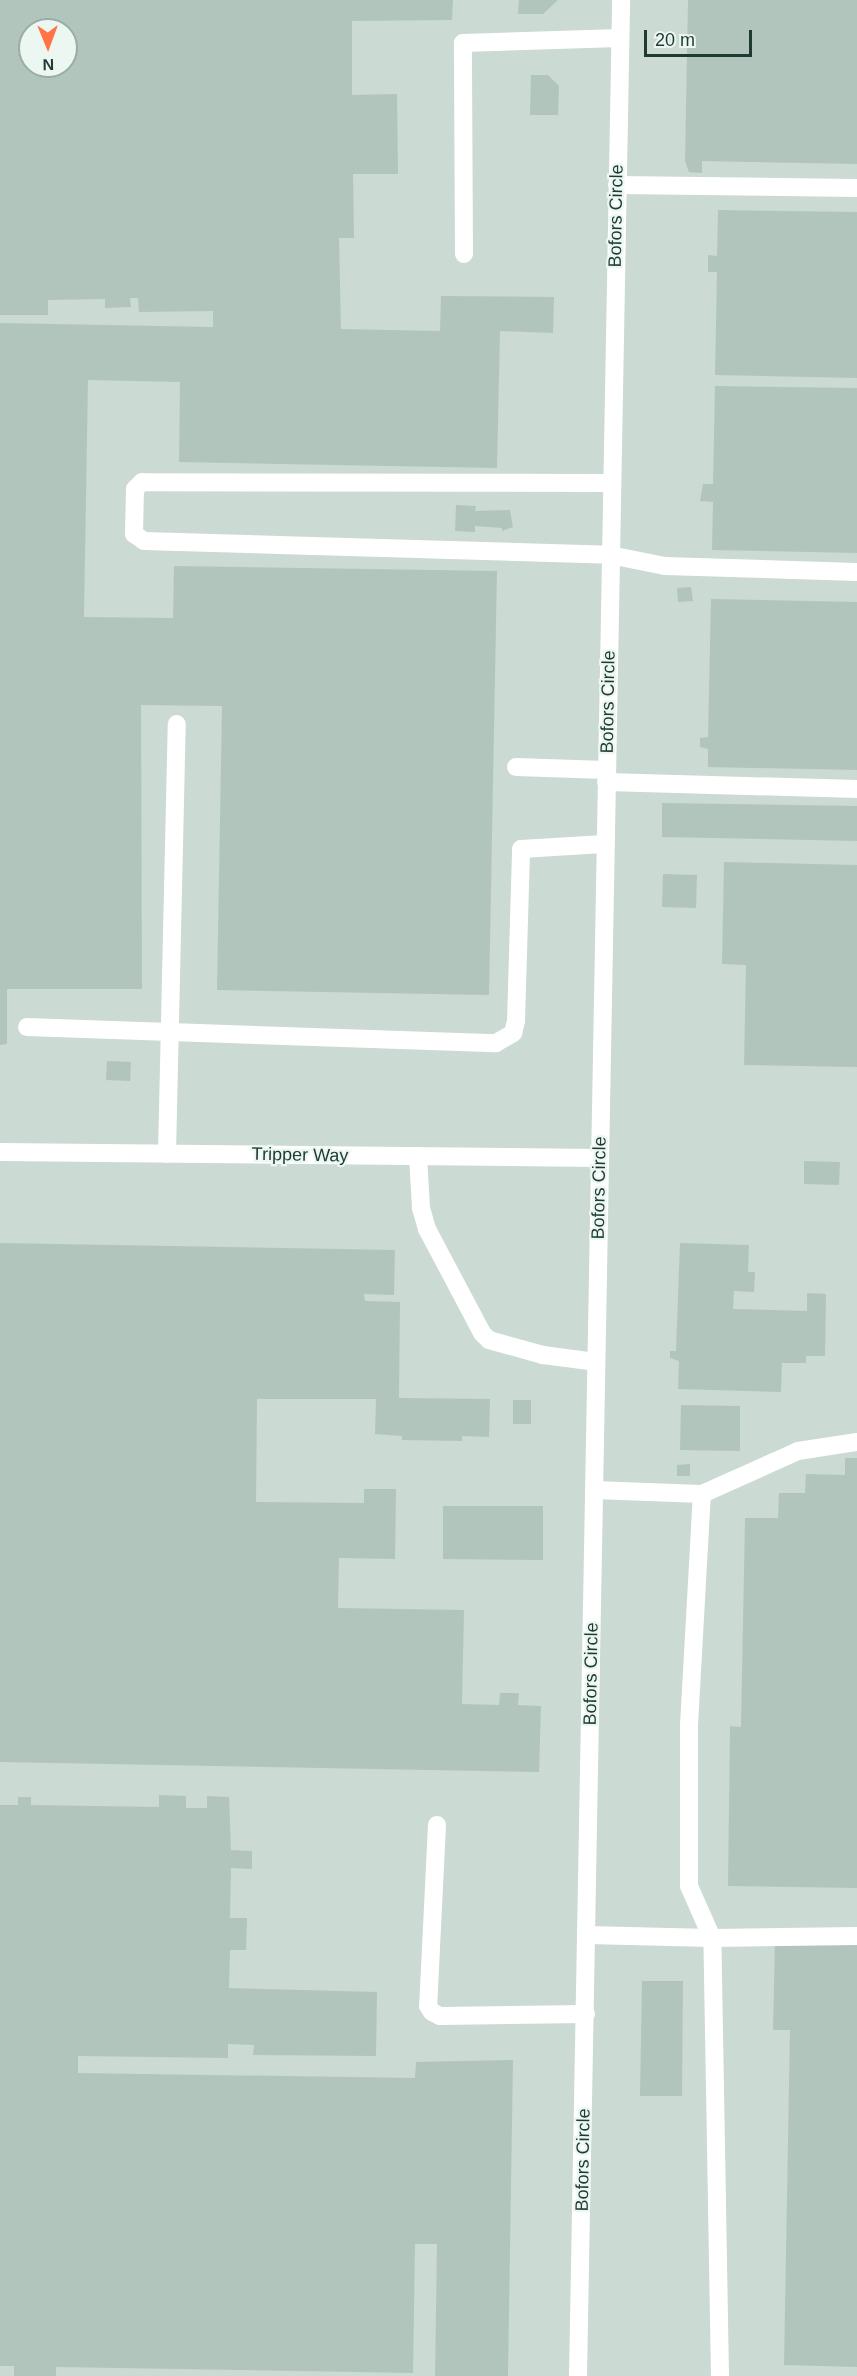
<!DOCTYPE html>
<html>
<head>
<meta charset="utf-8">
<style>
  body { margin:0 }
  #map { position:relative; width:857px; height:2376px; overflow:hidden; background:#ddeae4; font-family:Helvetica,sans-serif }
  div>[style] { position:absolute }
  .built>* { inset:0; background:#cbdad3 }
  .building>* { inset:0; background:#b2c5bd }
  .lane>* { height:18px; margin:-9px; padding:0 9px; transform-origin:9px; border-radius:9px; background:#fff }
  .street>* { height:18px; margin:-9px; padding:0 9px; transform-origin:9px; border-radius:9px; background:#fff }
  span { translate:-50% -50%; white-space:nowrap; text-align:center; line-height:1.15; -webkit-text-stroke:4.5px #edf7f2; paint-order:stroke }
  .street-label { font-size:18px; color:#1d3b33 }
  .north { position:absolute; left:18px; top:18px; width:60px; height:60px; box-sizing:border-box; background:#edf7f2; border:2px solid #9aaca6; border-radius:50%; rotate:179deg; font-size:16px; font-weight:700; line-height:24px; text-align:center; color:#1d3b33 }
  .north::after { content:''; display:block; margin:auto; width:21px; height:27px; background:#ff7346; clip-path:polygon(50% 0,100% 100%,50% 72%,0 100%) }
  .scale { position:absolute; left:644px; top:30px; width:108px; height:27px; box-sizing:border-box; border:3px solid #1d3b33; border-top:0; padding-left:8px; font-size:18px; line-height:21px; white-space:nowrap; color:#1d3b33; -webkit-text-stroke:4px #edf7f2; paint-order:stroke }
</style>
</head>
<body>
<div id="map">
  <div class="built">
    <div style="clip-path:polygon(evenodd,0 0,857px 0,857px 2376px,0 2376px,0 0,30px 30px,66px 30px,66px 66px,30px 66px,30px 30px)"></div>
  </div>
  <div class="building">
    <div style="clip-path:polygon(evenodd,0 0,453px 0,452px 20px,352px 21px,352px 95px,397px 94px,398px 174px,353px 174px,354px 238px,339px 238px,341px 329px,440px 331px,441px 296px,554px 297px,553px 333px,500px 331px,497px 468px,179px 462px,180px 382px,88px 380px,84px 617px,173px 618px,174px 566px,497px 571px,489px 995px,217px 990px,222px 706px,141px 705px,142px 989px,7px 989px,7px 1044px,0 1045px,0 323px,213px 327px,213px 311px,139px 312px,138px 298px,130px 298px,131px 307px,105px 308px,105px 299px,48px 300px,48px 315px,0 315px,0 0,30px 30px,66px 30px,66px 66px,30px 66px,30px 30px)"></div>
    <div style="clip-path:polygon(519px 0,558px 0,543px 14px,518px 14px)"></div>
    <div style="clip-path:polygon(688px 0,857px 0,857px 164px,702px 161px,702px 173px,689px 172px,685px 161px)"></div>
    <div style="clip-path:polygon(531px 75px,548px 75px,559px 86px,558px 115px,530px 115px)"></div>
    <div style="clip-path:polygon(718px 210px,857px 212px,857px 378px,715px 375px,717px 272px,708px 272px,708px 255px,717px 256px)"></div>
    <div style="clip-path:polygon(715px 386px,857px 388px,857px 553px,712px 550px,713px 502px,700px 501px,703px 484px,713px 484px)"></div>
    <div style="clip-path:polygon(456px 505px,476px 506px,475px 511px,510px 510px,513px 527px,502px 531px,502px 528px,475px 526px,475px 532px,455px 531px)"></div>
    <div style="clip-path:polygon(691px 587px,693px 601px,678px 602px,677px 588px)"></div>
    <div style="clip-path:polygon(711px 599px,857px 602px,857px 770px,708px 767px,708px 749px,700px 747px,700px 738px,708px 737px)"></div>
    <div style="clip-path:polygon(662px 803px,857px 806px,857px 841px,662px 837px)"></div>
    <div style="clip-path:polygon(724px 862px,857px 865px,857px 1067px,744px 1065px,746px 965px,722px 964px)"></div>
    <div style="clip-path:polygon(663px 874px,697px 875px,696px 908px,662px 907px)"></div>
    <div style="clip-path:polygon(107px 1061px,131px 1062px,130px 1081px,106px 1080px)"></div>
    <div style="clip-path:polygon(804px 1161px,840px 1162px,839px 1185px,804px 1184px)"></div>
    <div style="clip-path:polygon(0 1243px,395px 1250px,394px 1295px,364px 1294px,365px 1301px,400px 1302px,399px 1398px,490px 1399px,489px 1437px,462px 1436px,462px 1441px,402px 1440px,402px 1436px,375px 1434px,376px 1399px,257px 1399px,256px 1502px,364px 1503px,364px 1489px,396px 1489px,395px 1559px,339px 1558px,338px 1608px,464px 1610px,462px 1704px,499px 1705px,500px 1693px,519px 1693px,518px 1705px,541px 1706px,539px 1772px,0 1762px)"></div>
    <div style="clip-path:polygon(680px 1243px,749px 1245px,748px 1272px,755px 1272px,754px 1292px,734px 1291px,733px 1309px,807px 1311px,807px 1293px,826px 1294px,825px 1356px,806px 1356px,806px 1363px,782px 1363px,781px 1392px,678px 1389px,679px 1361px,670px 1358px,670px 1351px,676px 1351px)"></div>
    <div style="clip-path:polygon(513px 1400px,531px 1400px,531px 1424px,513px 1424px)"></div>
    <div style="clip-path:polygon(681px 1405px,740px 1406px,740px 1451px,680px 1450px)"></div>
    <div style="clip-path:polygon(845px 1458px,857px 1458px,857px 1888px,728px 1886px,730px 1726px,741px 1727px,745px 1518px,778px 1518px,779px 1493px,805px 1493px,806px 1474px,845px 1475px)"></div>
    <div style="clip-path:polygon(690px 1464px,690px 1476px,677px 1476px,677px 1465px)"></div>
    <div style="clip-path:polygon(443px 1506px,543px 1506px,543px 1560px,443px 1559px)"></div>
    <div style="clip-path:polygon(159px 1795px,186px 1796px,186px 1808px,207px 1808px,207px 1796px,229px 1797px,231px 1850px,252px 1851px,252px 1869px,231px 1868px,230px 1918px,247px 1918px,246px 1950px,230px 1950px,229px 1988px,377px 1992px,376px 2056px,253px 2055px,254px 2045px,228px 2044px,228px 2058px,78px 2056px,78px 2073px,415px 2078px,416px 2062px,513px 2060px,508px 2376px,435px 2376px,437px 2244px,415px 2244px,413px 2373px,56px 2367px,56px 2376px,14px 2376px,14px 2366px,0 2366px,0 1805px,18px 1805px,18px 1797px,31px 1797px,31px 1805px,159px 1807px)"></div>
    <div style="clip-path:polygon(775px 1940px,857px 1942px,857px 2367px,784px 2365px,790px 2030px,773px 2030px)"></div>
    <div style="clip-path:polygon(642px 1981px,683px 1981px,682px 2096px,640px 2096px)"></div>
  </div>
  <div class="lane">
    <div style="left:617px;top:185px;width:240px;rotate:0.7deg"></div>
    <div style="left:464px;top:254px;width:211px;rotate:-90.3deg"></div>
    <div style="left:463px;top:43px;width:157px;rotate:-1.8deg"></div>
    <div style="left:612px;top:483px;width:470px;rotate:-179.9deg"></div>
    <div style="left:142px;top:482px;width:10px;rotate:135deg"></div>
    <div style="left:135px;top:489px;width:45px;rotate:91.3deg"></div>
    <div style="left:134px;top:534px;width:12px;rotate:35deg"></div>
    <div style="left:144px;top:541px;width:466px;rotate:1.7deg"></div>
    <div style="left:610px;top:555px;width:56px;rotate:11.3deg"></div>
    <div style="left:665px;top:566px;width:192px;rotate:1.8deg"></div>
    <div style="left:516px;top:767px;width:90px;rotate:1.9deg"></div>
    <div style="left:606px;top:782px;width:251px;rotate:1.6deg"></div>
    <div style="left:27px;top:1027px;width:469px;rotate:2deg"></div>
    <div style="left:496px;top:1043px;width:20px;rotate:-30deg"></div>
    <div style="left:513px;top:1033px;width:12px;rotate:-76deg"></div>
    <div style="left:516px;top:1021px;width:172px;rotate:-88.3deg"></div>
    <div style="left:521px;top:849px;width:83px;rotate:-3.4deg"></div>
    <div style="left:167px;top:1154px;width:430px;rotate:-88.7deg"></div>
    <div style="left:418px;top:1156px;width:52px;rotate:86.7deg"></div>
    <div style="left:421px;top:1208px;width:22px;rotate:74deg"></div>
    <div style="left:427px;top:1229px;width:118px;rotate:62.1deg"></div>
    <div style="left:482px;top:1333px;width:10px;rotate:45deg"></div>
    <div style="left:489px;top:1340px;width:56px;rotate:15.5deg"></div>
    <div style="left:543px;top:1355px;width:53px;rotate:7.5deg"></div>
    <div style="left:594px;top:1490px;width:108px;rotate:2.1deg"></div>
    <div style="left:437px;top:1825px;width:181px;rotate:92.8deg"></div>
    <div style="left:428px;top:2006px;width:7px;rotate:56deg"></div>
    <div style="left:432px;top:2012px;width:9px;rotate:27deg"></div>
    <div style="left:440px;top:2016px;width:146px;rotate:-0.8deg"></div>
    <div style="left:587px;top:1935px;width:125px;rotate:1.4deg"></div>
    <div style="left:712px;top:1938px;width:57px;rotate:-113.9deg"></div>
    <div style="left:689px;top:1886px;width:161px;rotate:-90deg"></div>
    <div style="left:689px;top:1725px;width:231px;rotate:-86.8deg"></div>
    <div style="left:702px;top:1494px;width:105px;rotate:-24.1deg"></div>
    <div style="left:798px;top:1451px;width:60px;rotate:-8.7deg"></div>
    <div style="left:720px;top:2376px;width:438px;rotate:-91deg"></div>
    <div style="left:712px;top:1938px;width:145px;rotate:-0.8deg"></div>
  </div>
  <div class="street">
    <div style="left:0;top:1152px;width:599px;rotate:0.57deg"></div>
    <div style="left:578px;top:2376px;width:2376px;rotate:-88.96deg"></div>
  </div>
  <div class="street-label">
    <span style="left:616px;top:216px;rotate:-89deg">Bofors Circle</span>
    <span style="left:608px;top:702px;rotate:-89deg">Bofors Circle</span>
    <span style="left:300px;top:1155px;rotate:1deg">Tripper Way</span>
    <span style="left:599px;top:1188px;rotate:-89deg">Bofors Circle</span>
    <span style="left:591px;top:1674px;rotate:-89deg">Bofors Circle</span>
    <span style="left:583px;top:2160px;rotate:-89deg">Bofors Circle</span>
  </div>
  <div class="north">N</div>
  <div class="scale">20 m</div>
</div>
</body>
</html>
